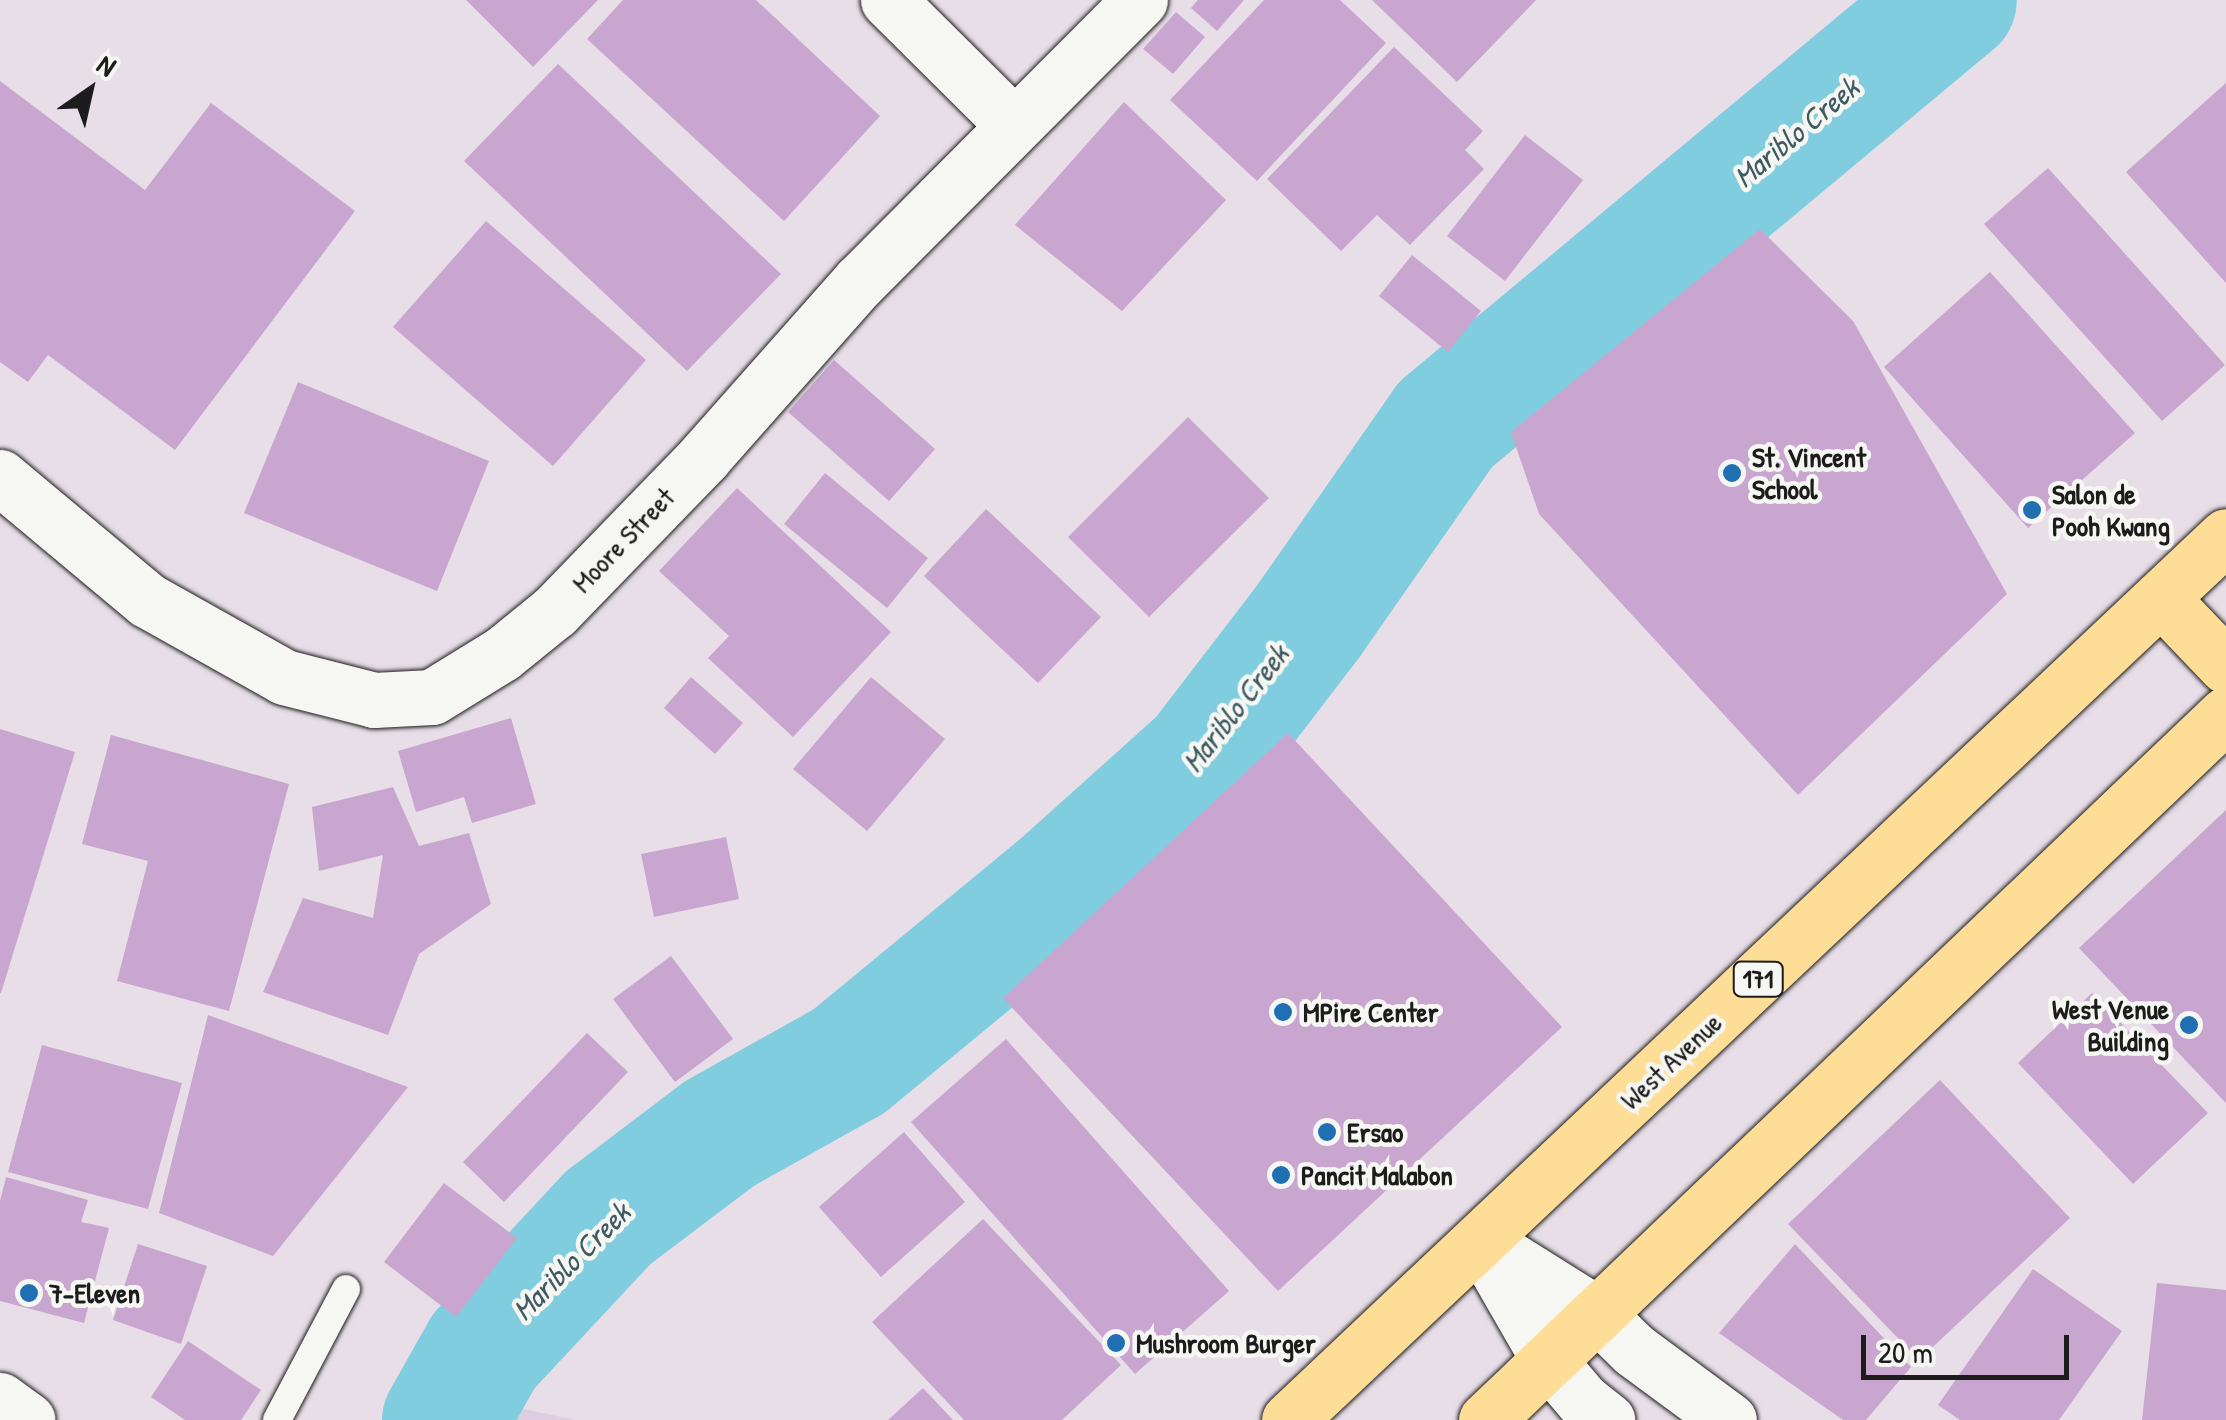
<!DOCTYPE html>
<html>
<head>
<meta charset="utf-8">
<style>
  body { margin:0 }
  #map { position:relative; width:2226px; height:1420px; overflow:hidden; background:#e8dee8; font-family:"Patrick Hand",sans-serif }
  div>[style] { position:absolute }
  .built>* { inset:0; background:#decde1 }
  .river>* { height:125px; margin:-62.5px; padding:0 62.5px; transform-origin:62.5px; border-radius:62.5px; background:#80cddf }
  .building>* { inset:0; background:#c8a6d0 }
  .roads { filter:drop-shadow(0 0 2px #1c1c1c) drop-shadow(0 0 2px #1c1c1c) }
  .service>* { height:28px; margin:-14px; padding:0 14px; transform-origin:14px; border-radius:14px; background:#f6f6f2 }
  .minor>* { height:55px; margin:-27.5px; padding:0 27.5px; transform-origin:27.5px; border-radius:27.5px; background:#f6f6f2 }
  .tertiary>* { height:55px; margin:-27.5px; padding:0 27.5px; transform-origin:27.5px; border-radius:27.5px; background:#f6f6f2 }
  .primary>* { height:55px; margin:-27.5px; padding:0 27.5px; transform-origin:27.5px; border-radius:27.5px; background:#fedd96 }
  .dots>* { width:28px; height:28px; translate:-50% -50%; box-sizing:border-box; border:5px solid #f6f6f2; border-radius:50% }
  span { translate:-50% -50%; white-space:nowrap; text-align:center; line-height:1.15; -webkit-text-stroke:9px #f6f6f2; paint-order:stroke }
  .shield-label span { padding:2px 8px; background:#f6f6f2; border:2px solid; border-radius:8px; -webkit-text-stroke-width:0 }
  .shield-label { font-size:25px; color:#1c1c1c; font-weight:700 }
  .poi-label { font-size:28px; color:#1c1c1c; font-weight:700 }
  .left { translate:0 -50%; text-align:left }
  .right { translate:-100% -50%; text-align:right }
  .street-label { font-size:28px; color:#1c1c1c }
  .water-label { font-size:30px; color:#3f5a60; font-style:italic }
  .north { position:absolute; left:40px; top:40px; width:100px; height:100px; -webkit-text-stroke:8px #f6f6f2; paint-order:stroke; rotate:34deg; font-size:28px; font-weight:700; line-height:40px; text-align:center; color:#1c1c1c }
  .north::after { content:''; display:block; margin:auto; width:35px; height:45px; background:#1c1c1c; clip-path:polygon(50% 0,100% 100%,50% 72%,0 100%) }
  .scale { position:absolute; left:1861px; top:1335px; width:208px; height:45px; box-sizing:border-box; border:5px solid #1c1c1c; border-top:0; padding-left:12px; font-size:30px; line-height:35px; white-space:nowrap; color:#1c1c1c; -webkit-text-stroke:8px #f6f6f2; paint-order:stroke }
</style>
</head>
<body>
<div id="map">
  <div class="built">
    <div style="clip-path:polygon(473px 1398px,575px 1420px,460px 1420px)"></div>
  </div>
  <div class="river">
    <div style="left:444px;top:1420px;width:79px;rotate:-60.5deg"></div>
    <div style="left:483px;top:1351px;width:183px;rotate:-47deg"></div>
    <div style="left:608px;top:1217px;width:139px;rotate:-37.1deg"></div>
    <div style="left:719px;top:1133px;width:148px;rotate:-29.2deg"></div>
    <div style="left:848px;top:1061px;width:271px;rotate:-39.5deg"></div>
    <div style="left:1057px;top:889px;width:193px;rotate:-41.9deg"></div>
    <div style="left:1201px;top:760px;width:178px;rotate:-52.5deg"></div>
    <div style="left:1309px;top:619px;width:238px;rotate:-55.1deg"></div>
    <div style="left:1445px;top:424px;width:662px;rotate:-39.79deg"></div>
  </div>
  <div class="building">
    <div style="clip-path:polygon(466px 0,598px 0,533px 67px)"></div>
    <div style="clip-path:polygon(623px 0,756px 0,880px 116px,784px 221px,587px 39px)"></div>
    <div style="clip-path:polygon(1198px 0,1244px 0,1217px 31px,1191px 8px)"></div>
    <div style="clip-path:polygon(1264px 0,1340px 0,1386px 43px,1257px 181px,1170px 100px)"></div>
    <div style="clip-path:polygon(1372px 0,1536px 0,1457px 82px)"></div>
    <div style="clip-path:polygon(1176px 12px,1205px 37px,1173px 74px,1143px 49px)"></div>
    <div style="clip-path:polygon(1394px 47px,1483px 131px,1465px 150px,1484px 169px,1410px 245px,1377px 215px,1341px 251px,1267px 179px)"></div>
    <div style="clip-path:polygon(558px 64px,781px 274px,687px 371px,464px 161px)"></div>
    <div style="clip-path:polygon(0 81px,145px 190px,211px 103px,355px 211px,175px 450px,48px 355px,28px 382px,0 362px)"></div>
    <div style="clip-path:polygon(2226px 83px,2226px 283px,2126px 172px)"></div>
    <div style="clip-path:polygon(1124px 102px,1226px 200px,1122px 311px,1015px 225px)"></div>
    <div style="clip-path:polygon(1525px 135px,1583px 180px,1505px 281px,1447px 236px)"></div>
    <div style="clip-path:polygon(2048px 168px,2225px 365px,2162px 421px,1984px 224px)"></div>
    <div style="clip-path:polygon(486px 221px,646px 360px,553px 466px,393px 327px)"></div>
    <div style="clip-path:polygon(1760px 229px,1853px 321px,2007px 594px,1798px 795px,1539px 514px,1511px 432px)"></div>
    <div style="clip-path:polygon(1412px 255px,1481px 311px,1448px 352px,1379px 296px)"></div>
    <div style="clip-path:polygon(1990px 272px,2135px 433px,2028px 528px,1884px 367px)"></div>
    <div style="clip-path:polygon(834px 360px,935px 449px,889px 501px,788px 412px)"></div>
    <div style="clip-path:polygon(298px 382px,489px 461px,437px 591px,244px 513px)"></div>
    <div style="clip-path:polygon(1188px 417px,1269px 498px,1149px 617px,1068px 537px)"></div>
    <div style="clip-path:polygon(825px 473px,928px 558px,887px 608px,784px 524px)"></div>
    <div style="clip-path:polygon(737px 488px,891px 632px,793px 737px,708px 658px,729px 636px,659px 571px)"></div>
    <div style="clip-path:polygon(986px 509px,1101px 617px,1038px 683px,924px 576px)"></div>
    <div style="clip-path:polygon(691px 677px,743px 723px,715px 754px,664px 708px)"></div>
    <div style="clip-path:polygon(871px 677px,945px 739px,867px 831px,793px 769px)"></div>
    <div style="clip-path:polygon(511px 718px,536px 804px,472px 823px,464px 797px,416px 812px,398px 751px)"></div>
    <div style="clip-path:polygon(0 729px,75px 752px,1px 993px,0 993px)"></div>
    <div style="clip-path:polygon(1288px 733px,1562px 1027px,1278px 1291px,1003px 998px)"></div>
    <div style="clip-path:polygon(111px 735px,289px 784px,229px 1011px,117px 981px,148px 861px,82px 844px)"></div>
    <div style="clip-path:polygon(393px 787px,419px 846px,469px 833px,491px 904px,419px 954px,388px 1035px,263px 992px,303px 898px,373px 918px,383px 855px,319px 871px,312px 807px)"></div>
    <div style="clip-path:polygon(2226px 810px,2226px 1103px,2079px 948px)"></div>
    <div style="clip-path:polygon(726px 837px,739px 899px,654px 917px,641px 854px)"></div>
    <div style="clip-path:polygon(671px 956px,733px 1039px,675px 1082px,613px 999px)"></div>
    <div style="clip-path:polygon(2092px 993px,2208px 1113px,2133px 1184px,2018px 1063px)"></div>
    <div style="clip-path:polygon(208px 1015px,408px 1087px,273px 1256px,159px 1213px)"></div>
    <div style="clip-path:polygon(587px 1033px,628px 1072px,504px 1202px,463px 1162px)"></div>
    <div style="clip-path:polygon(1006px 1039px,1229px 1291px,1135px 1374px,911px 1122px)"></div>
    <div style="clip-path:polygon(42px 1045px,182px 1083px,148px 1209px,8px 1172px)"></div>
    <div style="clip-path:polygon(1940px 1080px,2070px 1218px,1919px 1360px,1788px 1224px)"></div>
    <div style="clip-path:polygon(904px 1132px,965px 1202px,881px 1277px,819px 1207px)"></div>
    <div style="clip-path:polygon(6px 1177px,88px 1200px,81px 1222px,109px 1228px,84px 1323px,0 1301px,0 1201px)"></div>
    <div style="clip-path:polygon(444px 1183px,517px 1238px,456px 1317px,384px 1262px)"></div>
    <div style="clip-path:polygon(983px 1219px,1121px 1365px,1062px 1420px,964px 1420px,872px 1322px)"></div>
    <div style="clip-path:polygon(138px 1244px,207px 1266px,181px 1344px,113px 1320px)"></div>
    <div style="clip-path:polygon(1795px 1244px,1911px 1367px,1866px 1420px,1843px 1420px,1719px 1333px)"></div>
    <div style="clip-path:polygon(2033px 1269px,2122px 1331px,2059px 1420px,1960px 1420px,1938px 1405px)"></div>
    <div style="clip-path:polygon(2157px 1283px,2226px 1290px,2226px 1420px,2142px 1420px)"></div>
    <div style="clip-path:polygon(188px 1341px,261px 1390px,241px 1420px,185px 1420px,151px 1397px)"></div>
    <div style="clip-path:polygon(923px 1388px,953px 1420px,888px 1420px)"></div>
  </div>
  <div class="roads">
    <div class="service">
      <div style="left:277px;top:1420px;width:148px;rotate:-62.2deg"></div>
    </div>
    <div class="minor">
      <div style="left:888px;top:0;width:175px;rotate:44.8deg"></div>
      <div style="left:0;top:477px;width:192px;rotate:39.9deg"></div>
      <div style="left:147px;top:600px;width:157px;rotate:29.3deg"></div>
      <div style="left:284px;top:677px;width:93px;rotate:14.3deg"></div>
      <div style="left:374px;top:700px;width:58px;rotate:-3deg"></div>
      <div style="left:432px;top:697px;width:82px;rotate:-31.6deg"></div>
      <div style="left:502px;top:654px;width:68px;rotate:-39.1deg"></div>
      <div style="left:555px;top:611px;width:214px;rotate:-45.9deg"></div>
      <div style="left:704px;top:457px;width:234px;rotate:-48.5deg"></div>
      <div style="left:859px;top:282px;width:398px;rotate:-45.1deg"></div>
      <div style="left:1481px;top:1241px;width:136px;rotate:32.1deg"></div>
      <div style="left:1596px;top:1313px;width:53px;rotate:44.2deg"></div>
      <div style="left:1634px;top:1350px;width:118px;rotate:36.4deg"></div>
      <div style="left:1485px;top:1249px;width:130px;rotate:60.1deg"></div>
      <div style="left:1550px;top:1362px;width:51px;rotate:49.8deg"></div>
      <div style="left:1583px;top:1401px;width:31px;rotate:38deg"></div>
    </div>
    <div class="tertiary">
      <div style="left:0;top:1400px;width:34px;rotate:36deg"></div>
    </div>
    <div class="primary">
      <div style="left:2161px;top:598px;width:94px;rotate:46.3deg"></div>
      <div style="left:1289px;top:1420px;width:1288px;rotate:-43.33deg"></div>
      <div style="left:1486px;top:1420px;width:1023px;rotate:-43.65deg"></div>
    </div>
  </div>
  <div class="dots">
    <div style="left:1732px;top:473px;background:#1f6fb2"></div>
    <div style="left:2032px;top:510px;background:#1f6fb2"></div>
    <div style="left:1283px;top:1012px;background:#1f6fb2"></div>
    <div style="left:2189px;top:1025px;background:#1f6fb2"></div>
    <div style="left:1327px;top:1132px;background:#1f6fb2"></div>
    <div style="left:1281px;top:1175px;background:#1f6fb2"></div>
    <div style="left:29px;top:1293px;background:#1f6fb2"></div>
    <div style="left:1116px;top:1343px;background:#1f6fb2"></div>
  </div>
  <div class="shield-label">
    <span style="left:1758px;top:979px">171</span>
  </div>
  <div class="poi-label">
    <span class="left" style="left:1752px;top:473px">St. Vincent<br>School</span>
    <span class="left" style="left:2052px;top:510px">Salon de<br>Pooh Kwang</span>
    <span class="right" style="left:2169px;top:1025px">West Venue<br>Building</span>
    <span class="left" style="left:1303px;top:1012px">MPire Center</span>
    <span class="left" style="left:1347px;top:1132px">Ersao</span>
    <span class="left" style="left:1301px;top:1175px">Pancit Malabon</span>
    <span class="left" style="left:49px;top:1293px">7-Eleven</span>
    <span class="left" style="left:1136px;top:1343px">Mushroom Burger</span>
  </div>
  <div class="street-label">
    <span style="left:623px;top:540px;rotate:-46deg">Moore Street</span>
    <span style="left:1671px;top:1061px;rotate:-43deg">West Avenue</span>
  </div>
  <div class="water-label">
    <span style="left:1796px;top:132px;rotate:-40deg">Mariblo Creek</span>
    <span style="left:1235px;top:708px;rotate:-52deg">Mariblo Creek</span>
    <span style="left:571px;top:1261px;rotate:-45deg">Mariblo Creek</span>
  </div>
  <div class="north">N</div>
  <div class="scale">20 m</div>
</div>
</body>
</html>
